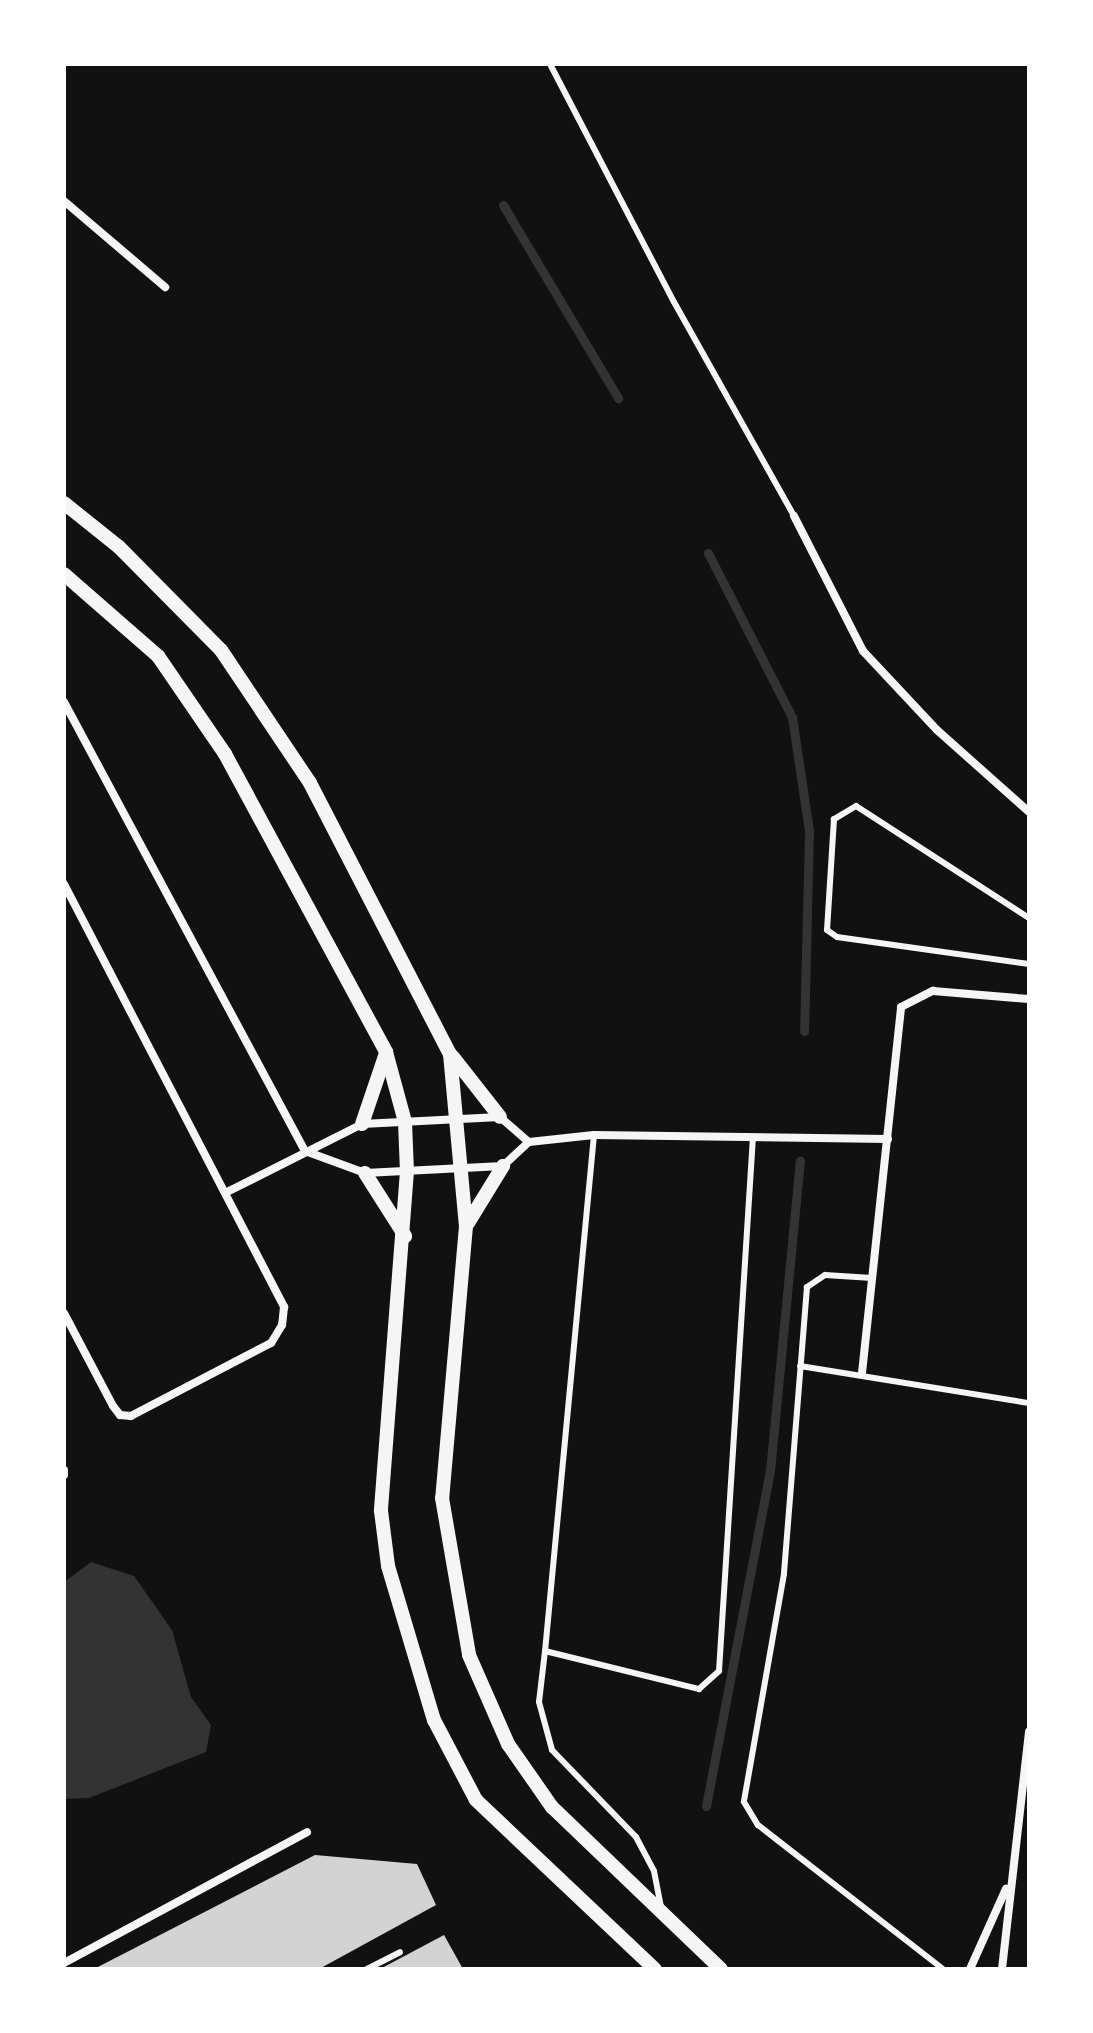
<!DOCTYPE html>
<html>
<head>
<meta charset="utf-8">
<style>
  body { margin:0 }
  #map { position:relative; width:1093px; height:2033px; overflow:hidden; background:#111; font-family:"DM Sans",sans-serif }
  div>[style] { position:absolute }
  .water>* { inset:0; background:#333 }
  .stream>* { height:9px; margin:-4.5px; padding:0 4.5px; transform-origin:4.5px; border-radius:4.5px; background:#333 }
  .building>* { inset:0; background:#d3d3d3 }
  .service>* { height:6px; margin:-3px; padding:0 3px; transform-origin:3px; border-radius:3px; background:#f5f5f5 }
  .minor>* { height:8px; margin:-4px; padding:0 4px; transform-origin:4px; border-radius:4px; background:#f5f5f5 }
  .tertiary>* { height:14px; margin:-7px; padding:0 7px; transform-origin:7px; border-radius:7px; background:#f5f5f5 }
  span { translate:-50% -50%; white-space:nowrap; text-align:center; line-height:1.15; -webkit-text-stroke:8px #fff; paint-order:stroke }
  .frame { position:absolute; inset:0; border:66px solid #fff; pointer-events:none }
</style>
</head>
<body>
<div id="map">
  <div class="water">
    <div style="clip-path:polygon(91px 1562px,134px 1576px,172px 1630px,191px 1697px,211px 1725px,206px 1752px,89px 1798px,64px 1799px,64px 1582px)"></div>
  </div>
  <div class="stream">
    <div style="left:503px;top:205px;width:225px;rotate:59.2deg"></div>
    <div style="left:708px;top:553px;width:184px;rotate:62.9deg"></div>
    <div style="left:792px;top:717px;width:115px;rotate:81.5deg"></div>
    <div style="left:809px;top:831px;width:200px;rotate:91.4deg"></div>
    <div style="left:706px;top:1806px;width:341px;rotate:-79.2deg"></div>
    <div style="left:770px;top:1471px;width:312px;rotate:-84.5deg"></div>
  </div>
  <div class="building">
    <div style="clip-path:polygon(315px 1855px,417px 1864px,436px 1905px,319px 1969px,94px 1969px)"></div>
    <div style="clip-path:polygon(444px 1935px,463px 1969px,380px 1969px)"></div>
  </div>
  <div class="service">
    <div style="left:550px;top:64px;width:268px;rotate:62.5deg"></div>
    <div style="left:674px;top:302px;width:245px;rotate:60.7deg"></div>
    <div style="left:1029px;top:918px;width:206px;rotate:-147.1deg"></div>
    <div style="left:856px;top:806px;width:26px;rotate:149deg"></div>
    <div style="left:834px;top:819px;width:111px;rotate:93.6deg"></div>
    <div style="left:827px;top:930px;width:12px;rotate:35deg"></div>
    <div style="left:837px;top:937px;width:194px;rotate:8deg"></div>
    <div style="left:594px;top:1135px;width:518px;rotate:95.42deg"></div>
    <div style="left:545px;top:1651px;width:159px;rotate:13.9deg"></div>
    <div style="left:699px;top:1689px;width:27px;rotate:-42deg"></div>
    <div style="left:719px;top:1671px;width:535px;rotate:-86.36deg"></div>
    <div style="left:872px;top:1278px;width:47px;rotate:-176.3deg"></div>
    <div style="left:825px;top:1275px;width:22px;rotate:146deg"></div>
    <div style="left:807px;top:1287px;width:288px;rotate:94.6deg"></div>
    <div style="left:784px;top:1574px;width:231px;rotate:100deg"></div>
    <div style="left:744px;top:1802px;width:27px;rotate:59deg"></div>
    <div style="left:758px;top:1825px;width:234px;rotate:37.9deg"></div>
    <div style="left:800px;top:1366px;width:232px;rotate:9.2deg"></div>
    <div style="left:545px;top:1651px;width:51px;rotate:96.7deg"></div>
    <div style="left:539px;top:1702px;width:50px;rotate:74.8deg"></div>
    <div style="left:552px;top:1750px;width:121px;rotate:46deg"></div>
    <div style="left:636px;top:1837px;width:38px;rotate:62deg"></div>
    <div style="left:654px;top:1871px;width:36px;rotate:79deg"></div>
    <div style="left:367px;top:1969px;width:37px;rotate:-27deg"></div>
  </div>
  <div class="minor">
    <div style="left:64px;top:201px;width:133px;rotate:40.4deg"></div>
    <div style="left:794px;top:516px;width:152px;rotate:62.9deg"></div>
    <div style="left:863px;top:651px;width:108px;rotate:46.9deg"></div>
    <div style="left:937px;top:730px;width:123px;rotate:41.7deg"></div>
    <div style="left:64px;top:702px;width:510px;rotate:61.78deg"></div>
    <div style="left:305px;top:1151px;width:64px;rotate:20.1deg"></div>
    <div style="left:365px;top:1173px;width:138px;rotate:-2.9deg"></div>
    <div style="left:503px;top:1166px;width:35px;rotate:-43deg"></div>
    <div style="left:529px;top:1142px;width:65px;rotate:-6.1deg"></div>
    <div style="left:594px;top:1135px;width:294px;rotate:0.8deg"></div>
    <div style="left:64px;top:884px;width:477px;rotate:62.5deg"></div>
    <div style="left:284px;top:1307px;width:18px;rotate:96deg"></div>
    <div style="left:282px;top:1325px;width:21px;rotate:121deg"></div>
    <div style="left:271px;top:1343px;width:158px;rotate:152.5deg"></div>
    <div style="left:131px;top:1416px;width:11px;rotate:-175deg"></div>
    <div style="left:120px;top:1415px;width:11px;rotate:-128deg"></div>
    <div style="left:113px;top:1406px;width:105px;rotate:-117.8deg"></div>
    <div style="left:225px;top:1193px;width:153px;rotate:-26.7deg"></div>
    <div style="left:362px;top:1124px;width:138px;rotate:-2.9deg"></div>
    <div style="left:500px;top:1117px;width:38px;rotate:41deg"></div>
    <div style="left:862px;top:1373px;width:368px;rotate:-83.9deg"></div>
    <div style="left:901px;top:1007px;width:36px;rotate:-27deg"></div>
    <div style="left:933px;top:991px;width:96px;rotate:4.8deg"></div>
    <div style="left:64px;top:1470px;width:5px;rotate:90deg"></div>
    <div style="left:64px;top:1963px;width:276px;rotate:-28.3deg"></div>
    <div style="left:970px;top:1969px;width:88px;rotate:-65.8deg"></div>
    <div style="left:1002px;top:1969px;width:239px;rotate:-83.5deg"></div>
  </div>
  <div class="tertiary">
    <div style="left:64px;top:503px;width:70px;rotate:38.7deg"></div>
    <div style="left:119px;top:547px;width:145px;rotate:45.3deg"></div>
    <div style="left:221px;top:650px;width:160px;rotate:56.2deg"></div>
    <div style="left:310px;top:783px;width:305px;rotate:62.7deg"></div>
    <div style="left:450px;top:1054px;width:173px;rotate:84.7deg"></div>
    <div style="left:466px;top:1226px;width:273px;rotate:95deg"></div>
    <div style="left:442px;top:1498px;width:159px;rotate:80.2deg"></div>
    <div style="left:469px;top:1655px;width:97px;rotate:66.3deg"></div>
    <div style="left:508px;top:1744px;width:77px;rotate:55.1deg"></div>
    <div style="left:552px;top:1807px;width:234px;rotate:43.8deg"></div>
    <div style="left:64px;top:574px;width:125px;rotate:41.1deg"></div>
    <div style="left:158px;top:656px;width:119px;rotate:55.6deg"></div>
    <div style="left:225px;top:754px;width:339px;rotate:61.6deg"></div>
    <div style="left:386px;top:1052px;width:73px;rotate:74.8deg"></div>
    <div style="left:405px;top:1122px;width:49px;rotate:87.7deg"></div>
    <div style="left:407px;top:1171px;width:341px;rotate:94.4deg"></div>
    <div style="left:381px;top:1511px;width:55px;rotate:82.7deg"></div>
    <div style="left:388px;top:1566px;width:161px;rotate:73.4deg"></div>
    <div style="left:434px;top:1720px;width:90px;rotate:62.3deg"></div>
    <div style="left:476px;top:1800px;width:246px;rotate:43.4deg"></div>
    <div style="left:453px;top:1057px;width:76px;rotate:51.9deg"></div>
    <div style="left:362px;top:1124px;width:75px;rotate:-71.3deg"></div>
    <div style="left:365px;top:1173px;width:75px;rotate:57.6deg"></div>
    <div style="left:468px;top:1223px;width:67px;rotate:-58.4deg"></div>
  </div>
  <div class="frame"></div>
</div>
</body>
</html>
